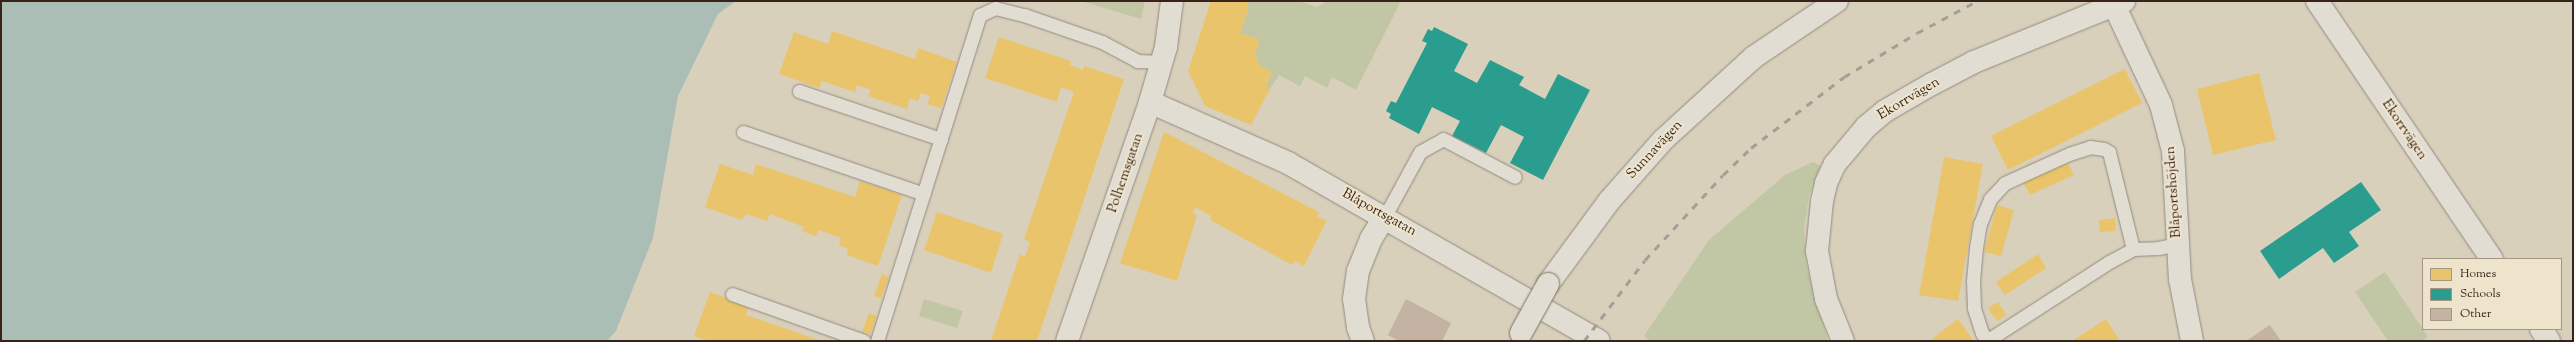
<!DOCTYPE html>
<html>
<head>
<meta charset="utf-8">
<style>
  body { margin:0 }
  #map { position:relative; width:2574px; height:342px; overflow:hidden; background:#d9d0bc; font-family:"Sorts Mill Goudy",serif }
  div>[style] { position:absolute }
  .green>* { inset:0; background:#c1c6a4 }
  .water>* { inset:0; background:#abbeb5 }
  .homes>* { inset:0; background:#e9c46a }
  .schools>* { inset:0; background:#2a9d8f }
  .building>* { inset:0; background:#c4b2a2 }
  .roads { filter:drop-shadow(0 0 1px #928a7e) drop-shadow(0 0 1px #928a7e) }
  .lane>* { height:13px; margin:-6.5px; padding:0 6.5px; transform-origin:6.5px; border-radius:6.5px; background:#e2ddd3 }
  .street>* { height:22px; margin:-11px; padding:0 11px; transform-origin:11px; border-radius:11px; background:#e2ddd3 }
  .secondary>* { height:22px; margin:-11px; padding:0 11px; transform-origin:11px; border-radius:11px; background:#e2ddd3 }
  .rail>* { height:3px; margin-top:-1.5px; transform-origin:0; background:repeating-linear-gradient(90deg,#a49f96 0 7px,transparent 0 14px) }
  .bridges { filter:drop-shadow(0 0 1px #7b7368) drop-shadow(0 0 1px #7b7368) }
  .secondary-bridge>* { height:22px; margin:-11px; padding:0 11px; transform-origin:11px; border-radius:11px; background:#e2ddd3 }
  span { translate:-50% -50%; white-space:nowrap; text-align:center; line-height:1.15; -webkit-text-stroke:4px #eee4cc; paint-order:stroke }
  .street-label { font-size:14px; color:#38231a }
  .frame { position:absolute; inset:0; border:2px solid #38231a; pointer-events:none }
  .legend { position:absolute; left:2422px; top:258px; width:140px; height:72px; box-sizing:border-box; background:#eee4cc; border:1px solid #a59785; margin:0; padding:5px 7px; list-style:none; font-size:12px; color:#38231a }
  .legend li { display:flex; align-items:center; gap:8px; height:20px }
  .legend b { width:20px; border:1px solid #a59785 }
</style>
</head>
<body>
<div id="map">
  <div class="green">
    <div style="clip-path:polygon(1081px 1px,1145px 1px,1141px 19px)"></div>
    <div style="clip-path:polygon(1248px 1px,1299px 1px,1317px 7px,1327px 1px,1401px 1px,1356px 90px,1332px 77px,1327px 88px,1305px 76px,1300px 86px,1279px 75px,1270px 89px,1266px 86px,1272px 72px,1260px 66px,1255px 54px,1260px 40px,1240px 33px,1248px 9px)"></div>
    <div style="clip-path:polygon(1813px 162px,1821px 166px,1809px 195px,1804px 229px,1806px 265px,1828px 341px,1651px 341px,1644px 336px,1709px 240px,1785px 175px)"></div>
    <div style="clip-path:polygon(2385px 272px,2428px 337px,2422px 341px,2388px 341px,2355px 292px)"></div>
    <div style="clip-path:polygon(924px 299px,963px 311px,957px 328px,919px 316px)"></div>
  </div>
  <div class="water">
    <div style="clip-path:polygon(1px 1px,736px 1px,718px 14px,678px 96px,653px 238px,616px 331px,607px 341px,1px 341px)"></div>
  </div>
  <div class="homes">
    <div style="clip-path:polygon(1211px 1px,1248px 1px,1248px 9px,1240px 33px,1260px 40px,1255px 54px,1260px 66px,1272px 72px,1266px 86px,1270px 89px,1251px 125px,1205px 106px,1188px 71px)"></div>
    <div style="clip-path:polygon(832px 31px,915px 59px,918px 48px,957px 62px,941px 108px,927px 104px,930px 96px,921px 93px,918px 101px,910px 98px,907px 109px,868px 96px,871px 90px,857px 85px,855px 92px,822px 81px,819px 88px,779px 74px,794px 32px,828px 44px)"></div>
    <div style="clip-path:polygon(999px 37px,1071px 61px,1070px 65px,1083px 70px,1084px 66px,1124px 79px,1037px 341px,991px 341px,1020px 254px,1025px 257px,1030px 242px,1024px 239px,1074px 92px,1061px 87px,1057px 102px,985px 78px)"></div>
    <div style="clip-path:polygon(2125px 69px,2142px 103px,2008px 170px,1991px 136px)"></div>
    <div style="clip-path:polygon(2259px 73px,2276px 140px,2213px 155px,2197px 89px)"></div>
    <div style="clip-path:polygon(1164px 132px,1319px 212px,1317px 217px,1327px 220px,1304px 266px,1295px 261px,1292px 265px,1210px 220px,1211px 216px,1195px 207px,1193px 213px,1197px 215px,1177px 281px,1120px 263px)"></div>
    <div style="clip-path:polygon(1944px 157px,1983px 164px,1958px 301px,1919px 295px)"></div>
    <div style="clip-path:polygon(2067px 161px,2074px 175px,2030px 195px,2023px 182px)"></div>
    <div style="clip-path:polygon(720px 164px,753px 175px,756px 164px,855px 197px,860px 181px,902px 195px,878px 266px,847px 255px,848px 249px,839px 245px,841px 238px,819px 230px,816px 236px,802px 231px,804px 227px,770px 214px,767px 221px,746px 214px,742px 220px,705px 207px)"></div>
    <div style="clip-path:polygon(1997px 205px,2014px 210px,2001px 256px,1984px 252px)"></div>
    <div style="clip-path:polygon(937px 212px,1003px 234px,991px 273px,924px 250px)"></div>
    <div style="clip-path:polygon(2115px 218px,2116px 231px,2100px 232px,2099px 220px)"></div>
    <div style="clip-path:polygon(2038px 254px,2046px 268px,2005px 295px,1996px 282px)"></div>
    <div style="clip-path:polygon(882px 274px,889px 277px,881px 298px,874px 296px)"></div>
    <div style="clip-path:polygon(710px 292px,749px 306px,746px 315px,822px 341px,708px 341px,694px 336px)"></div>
    <div style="clip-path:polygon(1998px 302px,2006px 315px,1997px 321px,1988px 308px)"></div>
    <div style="clip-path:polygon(869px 313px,877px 316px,870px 334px,862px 332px)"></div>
    <div style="clip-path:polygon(1958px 319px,1974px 341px,1929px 341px)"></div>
    <div style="clip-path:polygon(2106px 319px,2120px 341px,2072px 341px)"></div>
  </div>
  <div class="schools">
    <div style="clip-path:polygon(1434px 27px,1468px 44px,1454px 71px,1477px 83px,1490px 60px,1524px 77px,1519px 85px,1545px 99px,1558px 74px,1590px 90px,1543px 180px,1510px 163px,1524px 137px,1501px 125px,1486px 153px,1452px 136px,1460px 121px,1432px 107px,1419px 134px,1389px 118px,1391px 114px,1386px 111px,1391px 101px,1396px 103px,1427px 43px,1422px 41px,1428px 29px,1432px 31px)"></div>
    <div style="clip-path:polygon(2361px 182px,2381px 210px,2349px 232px,2359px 246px,2334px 263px,2323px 248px,2279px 279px,2260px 251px)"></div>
  </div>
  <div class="building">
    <div style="clip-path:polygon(1406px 299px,1451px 323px,1442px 341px,1399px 341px,1388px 335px)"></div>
    <div style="clip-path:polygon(2270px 325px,2281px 341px,2246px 341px)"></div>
  </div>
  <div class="roads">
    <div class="lane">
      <div style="left:799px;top:91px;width:150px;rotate:18.7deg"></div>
      <div style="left:743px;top:132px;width:191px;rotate:18.9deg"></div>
      <div style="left:1385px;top:216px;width:73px;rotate:-61.3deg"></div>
      <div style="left:1420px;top:152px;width:26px;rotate:-29deg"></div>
      <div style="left:1443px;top:139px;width:81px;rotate:27.8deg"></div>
      <div style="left:732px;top:294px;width:140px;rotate:19.6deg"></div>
      <div style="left:1988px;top:340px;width:144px;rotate:-32.8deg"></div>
      <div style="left:2109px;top:262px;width:27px;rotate:-28deg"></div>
      <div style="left:2133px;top:249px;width:25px;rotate:-2deg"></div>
      <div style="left:2158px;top:248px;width:20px;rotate:-11deg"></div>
      <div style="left:877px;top:341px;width:342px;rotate:-72.5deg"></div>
      <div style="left:980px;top:15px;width:17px;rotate:-25deg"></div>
      <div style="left:995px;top:8px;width:30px;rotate:14deg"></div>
      <div style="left:1024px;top:15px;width:83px;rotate:19.1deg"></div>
      <div style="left:1102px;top:42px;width:40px;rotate:28deg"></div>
      <div style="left:1137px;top:61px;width:25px;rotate:2deg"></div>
      <div style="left:1988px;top:341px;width:10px;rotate:-127deg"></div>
      <div style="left:1982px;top:333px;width:26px;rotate:-108deg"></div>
      <div style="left:1974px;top:308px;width:27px;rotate:-92deg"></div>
      <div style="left:1973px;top:281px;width:33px;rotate:-85deg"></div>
      <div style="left:1976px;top:248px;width:24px;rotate:-81deg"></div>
      <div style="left:1980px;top:224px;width:27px;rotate:-68deg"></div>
      <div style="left:1990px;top:199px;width:22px;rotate:-47deg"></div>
      <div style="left:2005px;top:183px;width:70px;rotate:-24.4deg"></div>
      <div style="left:2069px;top:154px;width:22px;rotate:-18deg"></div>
      <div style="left:2090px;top:147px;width:14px;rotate:8deg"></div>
      <div style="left:2104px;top:149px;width:6px;rotate:31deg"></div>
      <div style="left:2109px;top:152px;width:100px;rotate:76.1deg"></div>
    </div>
    <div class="street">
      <div style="left:2317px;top:1px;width:312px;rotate:55.9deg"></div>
      <div style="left:2114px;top:5px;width:110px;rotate:64.8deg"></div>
      <div style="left:2161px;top:105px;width:48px;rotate:75.4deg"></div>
      <div style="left:2173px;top:151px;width:128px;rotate:86.9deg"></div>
      <div style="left:2180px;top:279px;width:63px;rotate:79deg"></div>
      <div style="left:2541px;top:329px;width:14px;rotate:56deg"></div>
      <div style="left:1363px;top:341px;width:15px;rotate:-110deg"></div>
      <div style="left:1358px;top:327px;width:28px;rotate:-98deg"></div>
      <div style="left:1354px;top:299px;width:28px;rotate:-82deg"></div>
      <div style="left:1358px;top:271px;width:35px;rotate:-68deg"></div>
      <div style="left:1371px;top:239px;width:27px;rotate:-59deg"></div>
      <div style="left:1843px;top:341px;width:45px;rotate:-112deg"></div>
      <div style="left:1826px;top:299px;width:49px;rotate:-100.6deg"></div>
      <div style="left:1817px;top:251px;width:50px;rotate:-84.3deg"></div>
      <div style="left:1822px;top:201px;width:18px;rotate:-77deg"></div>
      <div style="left:1826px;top:183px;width:21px;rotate:-65deg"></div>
      <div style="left:1835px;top:164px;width:48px;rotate:-50deg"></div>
      <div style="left:1866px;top:127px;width:25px;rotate:-40deg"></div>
      <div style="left:1885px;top:111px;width:54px;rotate:-29.9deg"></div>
      <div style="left:1932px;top:84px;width:47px;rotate:-27.6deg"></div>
      <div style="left:1974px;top:62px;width:162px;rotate:-22.1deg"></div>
    </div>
    <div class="secondary">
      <div style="left:1150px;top:102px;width:151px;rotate:23.8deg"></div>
      <div style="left:1288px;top:163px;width:358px;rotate:29.8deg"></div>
      <div style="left:1548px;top:284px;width:104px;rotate:-53.6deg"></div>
      <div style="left:1610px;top:200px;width:80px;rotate:-48.5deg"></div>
      <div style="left:1663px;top:140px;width:123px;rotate:-42.4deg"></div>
      <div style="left:1754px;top:57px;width:100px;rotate:-34deg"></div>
      <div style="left:1067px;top:341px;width:253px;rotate:-70.8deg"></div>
      <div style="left:1150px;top:102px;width:57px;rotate:-73.8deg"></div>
      <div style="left:1166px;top:47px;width:46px;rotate:-82.6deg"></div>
    </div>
  </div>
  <div class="rail">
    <div style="left:1584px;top:341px;width:101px;rotate:-53deg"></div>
    <div style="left:1645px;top:260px;width:115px;rotate:-47.5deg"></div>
    <div style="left:1723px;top:175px;width:39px;rotate:-44deg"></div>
    <div style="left:1751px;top:148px;width:117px;rotate:-37.4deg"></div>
    <div style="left:1844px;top:77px;width:85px;rotate:-31.1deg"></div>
    <div style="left:1917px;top:33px;width:68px;rotate:-28.1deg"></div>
  </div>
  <div class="bridges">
    <div class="secondary-bridge">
      <div style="left:1521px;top:333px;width:56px;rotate:-61.1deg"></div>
    </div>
  </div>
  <div class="street-label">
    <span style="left:1909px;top:99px;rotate:-31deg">Ekorrvägen</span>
    <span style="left:2404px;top:130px;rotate:56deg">Ekorrvägen</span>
    <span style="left:1655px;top:150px;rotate:-47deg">Sunnavägen</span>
    <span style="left:1126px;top:173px;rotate:-71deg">Polhemsgatan</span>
    <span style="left:2174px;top:192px;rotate:-94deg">Blåportshöjden</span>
    <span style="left:1379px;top:213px;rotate:29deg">Blåportsgatan</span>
  </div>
  <div class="frame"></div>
  <ul class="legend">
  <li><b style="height:11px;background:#e9c46a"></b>Homes</li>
  <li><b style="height:11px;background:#2a9d8f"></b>Schools</li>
  <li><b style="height:11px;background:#c4b2a2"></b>Other</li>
  </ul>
</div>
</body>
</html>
